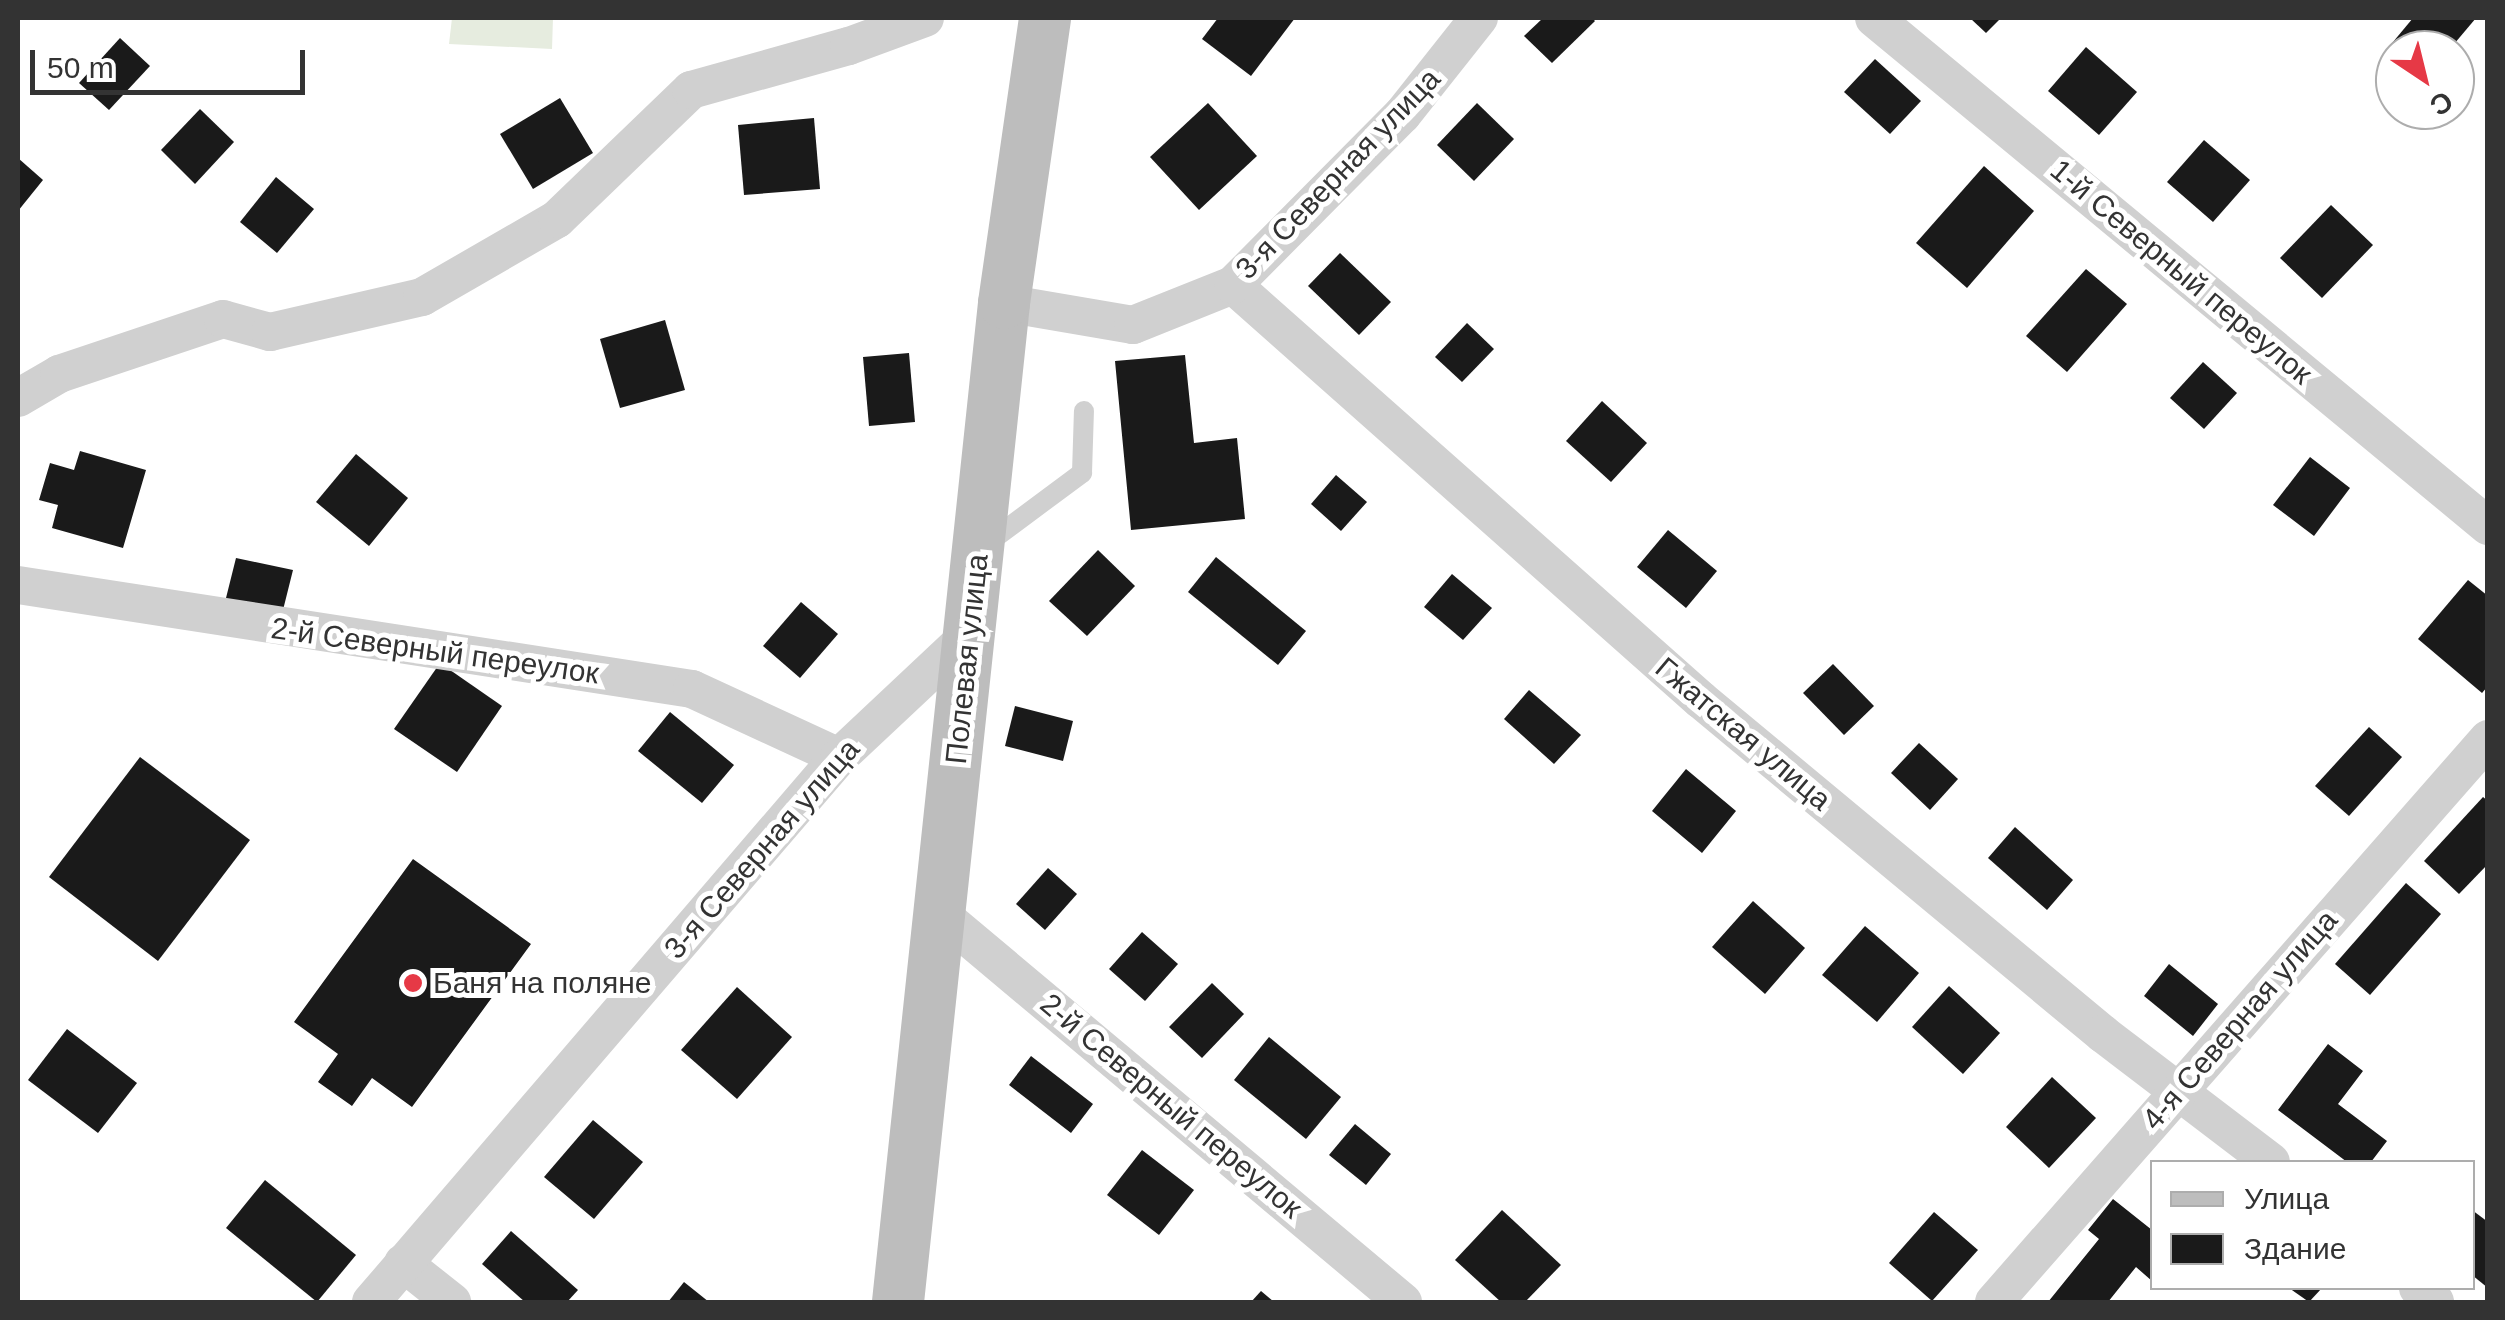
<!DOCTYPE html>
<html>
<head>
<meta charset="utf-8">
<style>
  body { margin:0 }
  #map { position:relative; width:2505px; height:1320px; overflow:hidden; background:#fff; font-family:Arial,sans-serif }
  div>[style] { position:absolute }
  .green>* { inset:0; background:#e6ecdf }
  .building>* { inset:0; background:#1a1a1a }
  .lane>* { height:20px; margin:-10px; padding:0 10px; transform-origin:10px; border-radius:10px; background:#d0d0d0 }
  .street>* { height:38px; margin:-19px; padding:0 19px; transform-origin:19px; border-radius:19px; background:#d0d0d0 }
  .secondary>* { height:52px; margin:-26px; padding:0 26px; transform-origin:26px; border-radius:26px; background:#bdbdbd }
  .dots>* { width:28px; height:28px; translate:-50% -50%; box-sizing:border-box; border:5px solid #fff; border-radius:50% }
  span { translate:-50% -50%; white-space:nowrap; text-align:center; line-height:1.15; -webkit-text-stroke:10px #fff; paint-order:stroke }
  .street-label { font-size:30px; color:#333 }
  .poi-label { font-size:30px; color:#333 }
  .left { translate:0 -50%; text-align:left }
  .frame { position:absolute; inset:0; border:20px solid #333; pointer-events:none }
  .legend { position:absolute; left:2150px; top:1160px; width:325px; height:130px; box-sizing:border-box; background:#fff; border:2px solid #adadad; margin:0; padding:12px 18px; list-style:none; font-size:30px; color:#333 }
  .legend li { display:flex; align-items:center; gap:20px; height:50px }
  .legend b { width:50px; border:2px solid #adadad }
  .north { position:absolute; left:2375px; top:30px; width:100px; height:100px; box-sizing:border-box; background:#fff; border:2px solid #adadad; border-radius:50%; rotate:145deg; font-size:28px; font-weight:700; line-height:40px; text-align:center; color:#333 }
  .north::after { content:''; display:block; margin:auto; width:35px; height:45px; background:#e63946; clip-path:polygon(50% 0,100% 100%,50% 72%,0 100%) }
  .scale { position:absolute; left:30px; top:50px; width:275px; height:45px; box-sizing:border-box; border:5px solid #333; border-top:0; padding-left:12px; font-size:30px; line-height:35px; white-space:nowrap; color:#333; -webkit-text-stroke:8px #fff; paint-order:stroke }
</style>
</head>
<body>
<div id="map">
  <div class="green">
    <div style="clip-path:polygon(452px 18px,553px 18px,552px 49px,449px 44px)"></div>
  </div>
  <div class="building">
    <div style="clip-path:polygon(1218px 18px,1295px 18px,1251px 76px,1202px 39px)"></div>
    <div style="clip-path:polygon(1543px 18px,1592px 18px,1595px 21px,1552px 63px,1524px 36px)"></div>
    <div style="clip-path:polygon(1970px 18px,2001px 18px,1986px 33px)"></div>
    <div style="clip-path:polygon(2413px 18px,2476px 18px,2449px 50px,2395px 53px,2388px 48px)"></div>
    <div style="clip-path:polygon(120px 38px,150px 66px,109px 110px,79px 83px)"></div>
    <div style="clip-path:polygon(2086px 47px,2137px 92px,2099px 135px,2048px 91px)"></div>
    <div style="clip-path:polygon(1875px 59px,1921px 101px,1890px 134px,1844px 92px)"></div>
    <div style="clip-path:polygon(560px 98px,593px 153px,533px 189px,500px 134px)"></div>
    <div style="clip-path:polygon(1208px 103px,1257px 156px,1199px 210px,1150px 157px)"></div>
    <div style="clip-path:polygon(1477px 103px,1514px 139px,1474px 181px,1437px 145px)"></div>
    <div style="clip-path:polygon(200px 109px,234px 142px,195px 184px,161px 150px)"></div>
    <div style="clip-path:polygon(814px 118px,820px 189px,744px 195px,738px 125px)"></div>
    <div style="clip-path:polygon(2204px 140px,2250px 180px,2213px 222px,2167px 182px)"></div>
    <div style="clip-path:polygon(18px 158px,43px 180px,18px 211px)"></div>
    <div style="clip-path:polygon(1984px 166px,2034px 211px,1967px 288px,1916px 243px)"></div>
    <div style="clip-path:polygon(276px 177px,314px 209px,277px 253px,240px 222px)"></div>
    <div style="clip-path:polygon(2331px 205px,2373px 245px,2322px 298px,2280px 258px)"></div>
    <div style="clip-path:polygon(1340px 253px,1391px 302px,1359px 335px,1308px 286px)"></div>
    <div style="clip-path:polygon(2086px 269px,2127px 304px,2067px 372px,2026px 336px)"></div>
    <div style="clip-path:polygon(665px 320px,685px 390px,620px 408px,600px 339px)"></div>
    <div style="clip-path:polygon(1467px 323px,1494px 349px,1462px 382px,1435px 357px)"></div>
    <div style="clip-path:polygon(909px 353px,915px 422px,869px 426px,863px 357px)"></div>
    <div style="clip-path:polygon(1185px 355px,1194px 443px,1237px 438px,1245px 519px,1131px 530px,1115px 361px)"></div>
    <div style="clip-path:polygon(2203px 362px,2237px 393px,2204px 429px,2170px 398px)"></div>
    <div style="clip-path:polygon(1602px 401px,1647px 443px,1611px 482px,1566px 441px)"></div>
    <div style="clip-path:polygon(80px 451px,146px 470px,123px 548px,52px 528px,58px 505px,39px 500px,50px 463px,74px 470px)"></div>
    <div style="clip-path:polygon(356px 454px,408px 498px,369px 546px,316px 502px)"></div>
    <div style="clip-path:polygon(2310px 457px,2350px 488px,2314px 536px,2273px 505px)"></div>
    <div style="clip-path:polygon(1336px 475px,1367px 502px,1341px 531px,1311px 504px)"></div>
    <div style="clip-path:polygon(1668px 530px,1717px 571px,1686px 608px,1637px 567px)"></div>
    <div style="clip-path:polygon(1098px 550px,1135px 586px,1087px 636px,1049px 601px)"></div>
    <div style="clip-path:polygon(1216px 557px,1306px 631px,1278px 665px,1188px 592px)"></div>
    <div style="clip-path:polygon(236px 558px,293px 570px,282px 614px,225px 602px)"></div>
    <div style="clip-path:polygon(1452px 574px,1492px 608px,1463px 640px,1424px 607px)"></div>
    <div style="clip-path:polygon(2468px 580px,2488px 596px,2488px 686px,2482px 693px,2418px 639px)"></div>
    <div style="clip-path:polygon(801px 602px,838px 634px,800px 678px,763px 646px)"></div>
    <div style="clip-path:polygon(440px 663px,502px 706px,457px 772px,394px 729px)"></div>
    <div style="clip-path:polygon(1833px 664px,1874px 706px,1844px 735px,1803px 693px)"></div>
    <div style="clip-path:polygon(1529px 690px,1581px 735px,1554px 764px,1504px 719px)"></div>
    <div style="clip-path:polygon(1015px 706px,1073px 721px,1063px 761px,1005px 746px)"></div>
    <div style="clip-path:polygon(670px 712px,734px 765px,702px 803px,638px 751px)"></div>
    <div style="clip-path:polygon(2369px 727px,2402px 757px,2349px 816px,2315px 786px)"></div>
    <div style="clip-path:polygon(1919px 743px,1958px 779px,1930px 810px,1891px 773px)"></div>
    <div style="clip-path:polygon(140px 757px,250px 840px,158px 961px,49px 877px)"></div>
    <div style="clip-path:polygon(1686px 769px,1736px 811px,1702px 853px,1652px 811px)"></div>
    <div style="clip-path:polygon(2483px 797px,2488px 801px,2488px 864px,2459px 894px,2424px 861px)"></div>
    <div style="clip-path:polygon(2015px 827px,2073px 880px,2047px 910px,1988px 858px)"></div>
    <div style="clip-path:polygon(413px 859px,531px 944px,412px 1107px,372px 1078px,352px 1106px,318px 1082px,338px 1054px,294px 1022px)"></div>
    <div style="clip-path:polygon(1048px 868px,1077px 894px,1045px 930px,1016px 904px)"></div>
    <div style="clip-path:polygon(2406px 883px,2441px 914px,2370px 995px,2335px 964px)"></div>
    <div style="clip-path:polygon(1753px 901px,1805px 948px,1765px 994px,1712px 947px)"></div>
    <div style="clip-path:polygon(1865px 926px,1919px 973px,1877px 1022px,1822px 975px)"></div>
    <div style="clip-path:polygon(1142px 932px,1178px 964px,1145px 1001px,1109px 969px)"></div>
    <div style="clip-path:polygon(2169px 964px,2218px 1004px,2193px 1036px,2144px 996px)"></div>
    <div style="clip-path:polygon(1212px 983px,1244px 1014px,1202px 1058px,1169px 1027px)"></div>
    <div style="clip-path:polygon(1949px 986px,2000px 1033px,1963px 1074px,1912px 1027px)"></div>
    <div style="clip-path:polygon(737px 987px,792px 1037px,737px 1099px,681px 1050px)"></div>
    <div style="clip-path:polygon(67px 1029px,137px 1083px,98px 1133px,28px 1080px)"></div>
    <div style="clip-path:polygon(1269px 1037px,1341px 1097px,1306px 1139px,1234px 1080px)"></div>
    <div style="clip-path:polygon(2328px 1044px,2363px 1071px,2338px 1104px,2387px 1141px,2371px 1162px,2347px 1162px,2278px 1110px)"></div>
    <div style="clip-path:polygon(1031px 1056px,1093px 1104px,1071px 1133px,1009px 1085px)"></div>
    <div style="clip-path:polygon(2052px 1077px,2096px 1118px,2049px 1168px,2006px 1127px)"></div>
    <div style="clip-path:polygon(593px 1120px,643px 1162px,594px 1219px,544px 1177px)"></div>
    <div style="clip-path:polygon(1355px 1124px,1391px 1154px,1366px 1185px,1329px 1155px)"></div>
    <div style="clip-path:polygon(1142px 1150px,1194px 1190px,1159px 1235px,1107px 1195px)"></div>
    <div style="clip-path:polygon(265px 1180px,356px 1255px,317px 1302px,226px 1228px)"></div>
    <div style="clip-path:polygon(2113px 1199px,2152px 1230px,2152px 1281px,2136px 1267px,2108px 1302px,2048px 1302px,2099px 1239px,2088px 1230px)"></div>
    <div style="clip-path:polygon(1502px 1210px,1561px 1265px,1525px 1302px,1501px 1302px,1455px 1260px)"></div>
    <div style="clip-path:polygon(2472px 1210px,2488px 1222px,2488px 1288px,2472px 1275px)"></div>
    <div style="clip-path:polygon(1934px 1212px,1978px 1250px,1932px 1301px,1889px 1263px)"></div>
    <div style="clip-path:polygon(511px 1231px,578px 1290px,567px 1302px,525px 1302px,482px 1264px)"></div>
    <div style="clip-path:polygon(684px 1282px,709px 1302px,668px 1302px)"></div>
    <div style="clip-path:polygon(2289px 1288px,2322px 1288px,2309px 1302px)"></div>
    <div style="clip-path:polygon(1261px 1291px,1274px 1302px,1251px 1302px)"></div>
  </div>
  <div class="lane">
    <div style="left:985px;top:545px;width:121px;rotate:-36.6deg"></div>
    <div style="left:1082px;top:473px;width:62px;rotate:-88.2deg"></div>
  </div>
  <div class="street">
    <div style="left:1874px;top:18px;width:797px;rotate:39.6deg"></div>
    <div style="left:1233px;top:285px;width:625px;rotate:41.57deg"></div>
    <div style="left:1701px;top:700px;width:523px;rotate:39.72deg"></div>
    <div style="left:2103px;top:1034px;width:211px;rotate:37.3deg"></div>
    <div style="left:1004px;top:303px;width:131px;rotate:9.7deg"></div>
    <div style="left:1133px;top:325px;width:108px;rotate:-21.8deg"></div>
    <div style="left:1233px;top:285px;width:240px;rotate:-45.2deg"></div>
    <div style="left:1402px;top:115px;width:124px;rotate:-51.6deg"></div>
    <div style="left:18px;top:398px;width:48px;rotate:-30.3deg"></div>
    <div style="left:59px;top:374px;width:173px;rotate:-18.5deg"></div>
    <div style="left:223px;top:319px;width:49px;rotate:15.5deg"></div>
    <div style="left:270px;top:332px;width:156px;rotate:-13deg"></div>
    <div style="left:422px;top:297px;width:156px;rotate:-30deg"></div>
    <div style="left:557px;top:219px;width:186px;rotate:-43.9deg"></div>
    <div style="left:691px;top:90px;width:164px;rotate:-15.6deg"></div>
    <div style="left:849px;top:46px;width:81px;rotate:-20.2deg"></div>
    <div style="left:18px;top:585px;width:682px;rotate:8.77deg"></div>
    <div style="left:692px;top:689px;width:162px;rotate:24.8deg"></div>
    <div style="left:938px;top:912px;width:607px;rotate:39.99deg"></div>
    <div style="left:403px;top:1263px;width:63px;rotate:38.5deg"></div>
    <div style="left:2418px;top:1288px;width:22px;rotate:39deg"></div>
    <div style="left:371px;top:1302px;width:718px;rotate:-49.35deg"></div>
    <div style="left:839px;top:757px;width:180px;rotate:-43.2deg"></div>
    <div style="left:1994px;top:1302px;width:749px;rotate:-48.73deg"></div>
  </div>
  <div class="secondary">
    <div style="left:898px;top:1302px;width:1005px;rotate:-83.94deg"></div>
    <div style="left:1004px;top:303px;width:288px;rotate:-81.8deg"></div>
  </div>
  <div class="dots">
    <div style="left:413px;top:983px;background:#e63946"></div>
  </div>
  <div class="street-label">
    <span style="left:1338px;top:174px;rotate:-46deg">3-я Северная улица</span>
    <span style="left:2181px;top:272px;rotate:40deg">1-й Северный переулок</span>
    <span style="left:435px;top:651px;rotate:8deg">2-й Северный переулок</span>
    <span style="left:967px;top:659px;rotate:-84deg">Полевая улица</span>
    <span style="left:1743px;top:734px;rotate:40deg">Гжатская улица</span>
    <span style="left:762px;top:849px;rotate:-49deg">3-я Северная улица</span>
    <span style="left:2240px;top:1020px;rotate:-49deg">4-я Северная улица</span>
    <span style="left:1171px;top:1106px;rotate:40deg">2-й Северный переулок</span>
  </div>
  <div class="poi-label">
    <span class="left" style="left:433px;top:983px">Баня на поляне</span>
  </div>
  <div class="frame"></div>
  <ul class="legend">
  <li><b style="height:12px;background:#bdbdbd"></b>Улица</li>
  <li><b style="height:28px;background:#1a1a1a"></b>Здание</li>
  </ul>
  <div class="north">С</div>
  <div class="scale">50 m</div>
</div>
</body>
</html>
